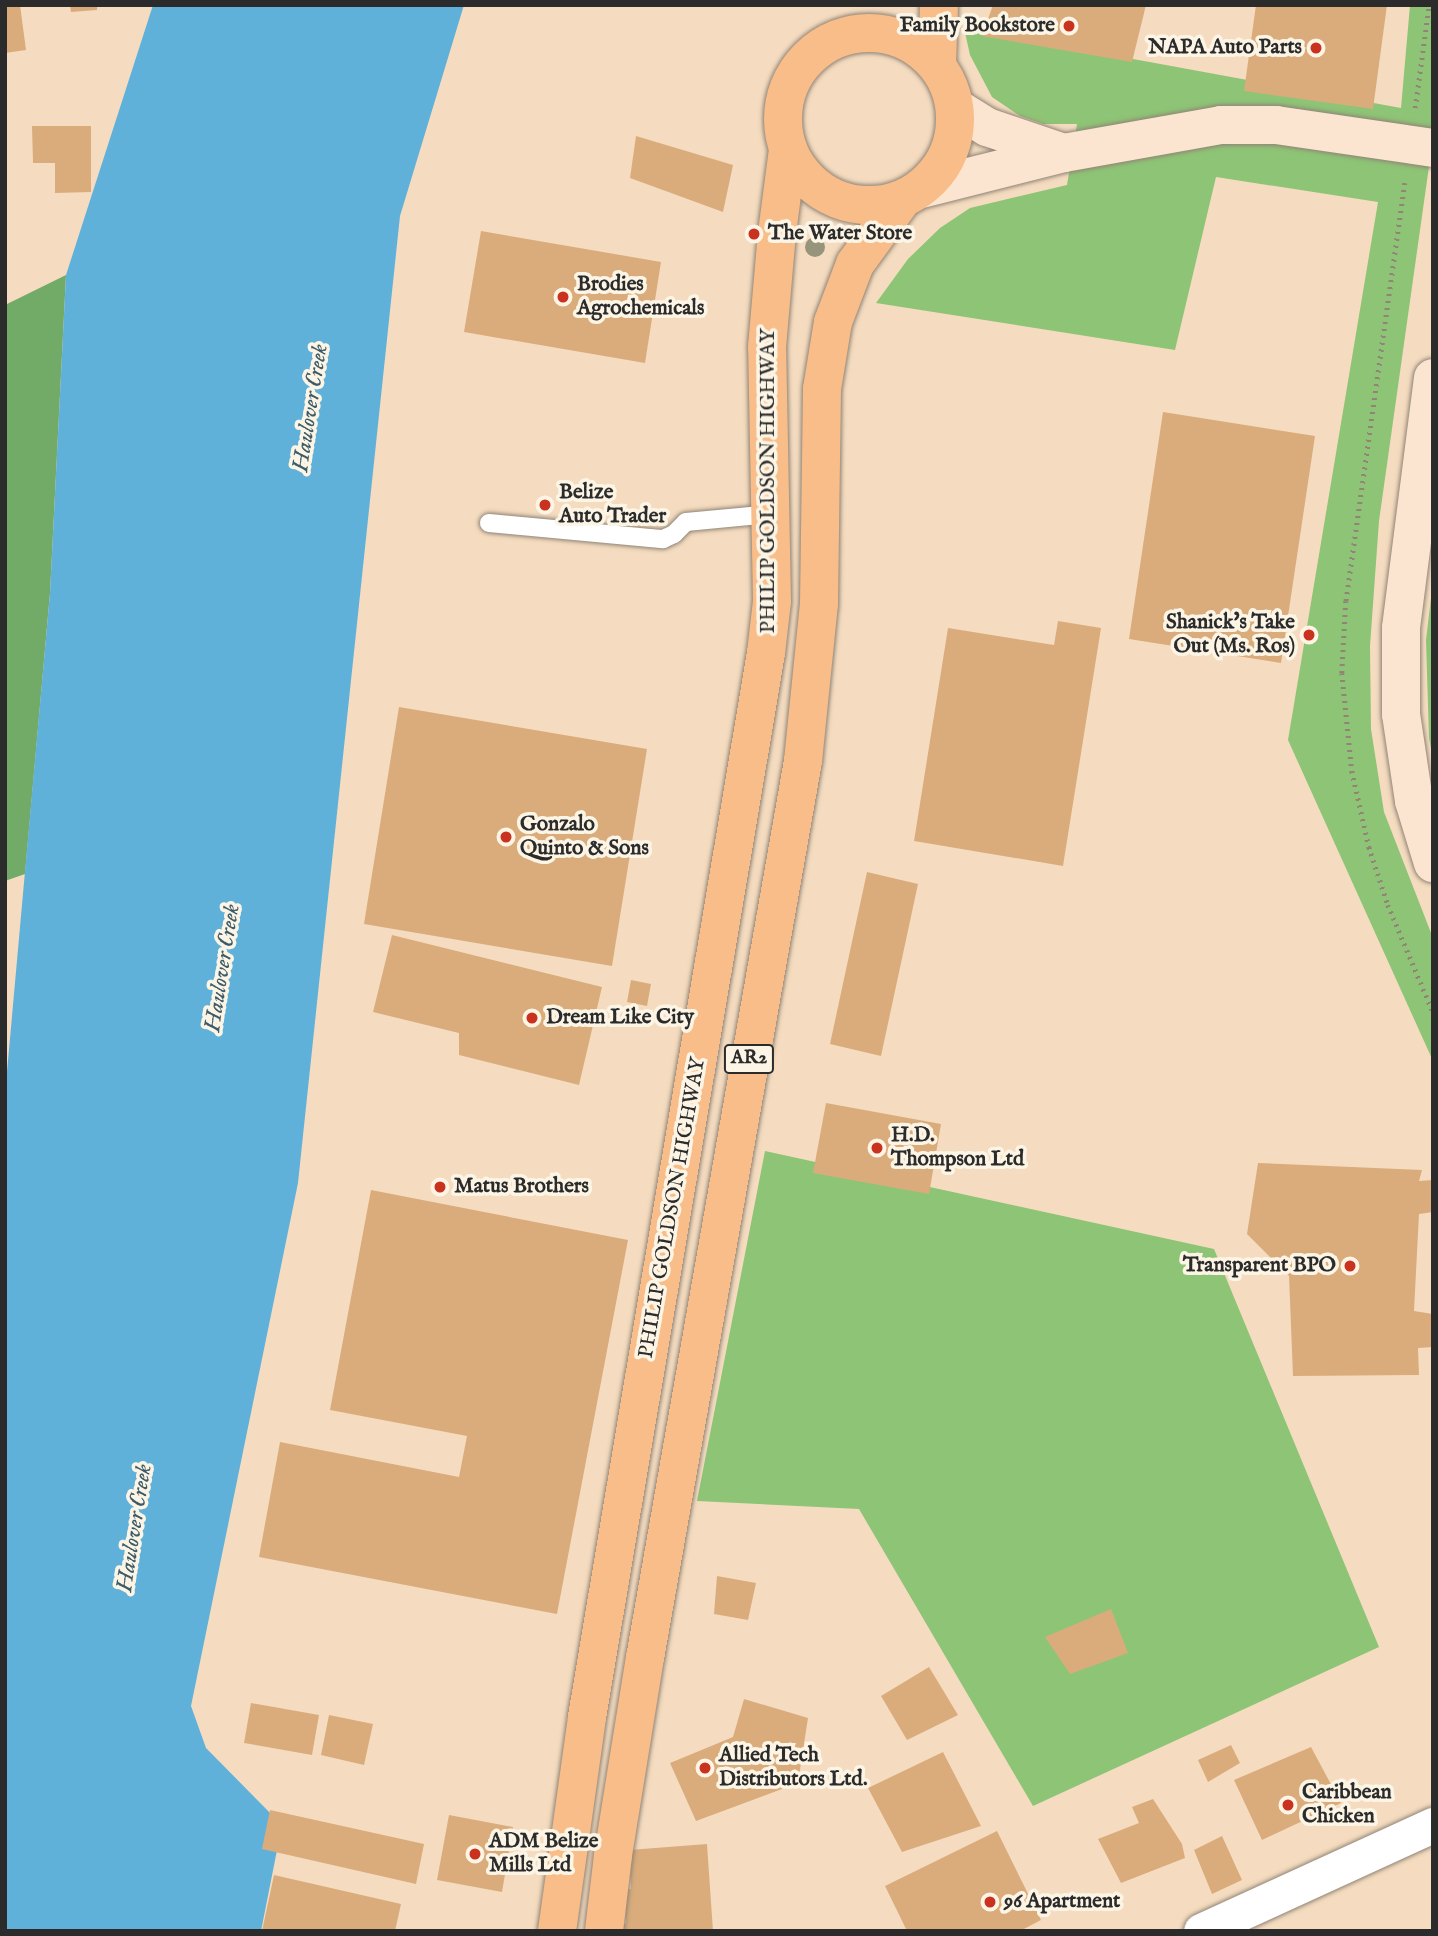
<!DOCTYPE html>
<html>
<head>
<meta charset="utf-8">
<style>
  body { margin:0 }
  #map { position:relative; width:1438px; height:1936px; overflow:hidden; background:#f5dcc0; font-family:"IM FELL English",serif }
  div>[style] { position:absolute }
  .green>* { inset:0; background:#8ec476 }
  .forest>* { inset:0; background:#72aa67 }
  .water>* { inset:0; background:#5fb1da }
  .building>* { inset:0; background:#daac7c }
  .path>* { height:4.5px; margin-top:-2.25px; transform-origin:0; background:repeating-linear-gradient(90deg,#908476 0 2px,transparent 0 7px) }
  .roads { filter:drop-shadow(0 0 2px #908476) drop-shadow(0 0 2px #908476) }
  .lane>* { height:18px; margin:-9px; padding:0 9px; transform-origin:9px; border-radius:9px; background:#fff }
  .street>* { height:35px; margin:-17.5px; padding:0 17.5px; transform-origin:17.5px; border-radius:17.5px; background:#fff }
  .secondary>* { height:38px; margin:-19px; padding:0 19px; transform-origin:19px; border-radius:19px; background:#fce5d0 }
  .primary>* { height:38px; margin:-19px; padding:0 19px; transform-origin:19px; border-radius:19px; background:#f8bd89 }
  .primary>.ring { margin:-19px; padding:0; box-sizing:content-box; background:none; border:38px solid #f8bd89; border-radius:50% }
  .trees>* { width:20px; height:20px; margin:-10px; border-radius:50%; background:#96947b }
  .dots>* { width:19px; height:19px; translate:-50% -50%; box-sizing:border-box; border:4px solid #fcf5e5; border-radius:50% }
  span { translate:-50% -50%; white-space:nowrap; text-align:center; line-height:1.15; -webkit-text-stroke:7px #fcf5e5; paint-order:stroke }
  .shield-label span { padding:2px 5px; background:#fcf5e5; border:2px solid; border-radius:5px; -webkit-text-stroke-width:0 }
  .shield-label { font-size:19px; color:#2b2b2b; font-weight:700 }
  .poi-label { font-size:21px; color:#2b2b2b; font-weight:700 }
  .right { translate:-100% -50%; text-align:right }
  .left { translate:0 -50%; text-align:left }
  .street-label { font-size:21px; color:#2b2b2b }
  .water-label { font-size:23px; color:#3d5a68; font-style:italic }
  .frame { position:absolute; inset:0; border:7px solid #2b2b2b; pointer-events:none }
</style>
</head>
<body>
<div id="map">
  <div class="green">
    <div style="clip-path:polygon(1410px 5px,1433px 5px,1433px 138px,1379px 521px,1370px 646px,1371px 729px,1384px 812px,1433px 938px,1433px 1061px,1288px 740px,1378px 202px,1216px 177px,1175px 350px,876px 303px,908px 259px,940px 228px,970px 208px,1067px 185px,1077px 124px,1043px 124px,1020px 116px,992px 97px,970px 55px,964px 28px,1401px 108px)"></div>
    <div style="clip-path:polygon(1433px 581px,1433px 759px,1429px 738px,1426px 640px)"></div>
    <div style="clip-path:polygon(765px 1151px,1214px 1249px,1379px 1647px,1033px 1806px,859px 1509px,697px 1501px)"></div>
  </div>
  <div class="forest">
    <div style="clip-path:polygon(66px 275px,50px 593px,25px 874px,5px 881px,5px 305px)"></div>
  </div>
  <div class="water">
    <div style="clip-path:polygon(153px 5px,464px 5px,400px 216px,298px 1183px,191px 1706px,206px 1748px,282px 1825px,261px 1931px,5px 1931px,5px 1094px,50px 593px,66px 275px)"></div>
  </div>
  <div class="building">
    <div style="clip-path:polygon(5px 5px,20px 5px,26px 50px,5px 53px)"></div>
    <div style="clip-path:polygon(70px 5px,97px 5px,97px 10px,71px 12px)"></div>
    <div style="clip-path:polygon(993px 5px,1146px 5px,1132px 62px,982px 36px)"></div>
    <div style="clip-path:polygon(1256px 5px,1387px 5px,1373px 109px,1244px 91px)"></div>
    <div style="clip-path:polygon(32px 126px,91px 126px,91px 192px,55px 193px,55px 163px,33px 163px)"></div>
    <div style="clip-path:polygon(636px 136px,733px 165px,723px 212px,630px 178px)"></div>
    <div style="clip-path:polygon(481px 231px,661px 262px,645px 363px,464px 332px)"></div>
    <div style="clip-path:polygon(1163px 412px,1315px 436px,1281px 663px,1129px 639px)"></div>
    <div style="clip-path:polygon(1058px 621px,1101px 628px,1063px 866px,914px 841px,948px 628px,1054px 645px)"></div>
    <div style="clip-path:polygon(399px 707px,647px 749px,612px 966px,364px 924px)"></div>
    <div style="clip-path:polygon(867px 872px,918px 884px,881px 1056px,830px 1044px)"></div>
    <div style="clip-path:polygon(392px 935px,602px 987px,579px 1085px,459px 1055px,459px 1033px,373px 1012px)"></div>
    <div style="clip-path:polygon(631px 980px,651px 984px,647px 1006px,627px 1002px)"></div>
    <div style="clip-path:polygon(826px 1103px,941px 1124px,929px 1194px,813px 1173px)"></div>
    <div style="clip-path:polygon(1258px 1163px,1422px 1170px,1419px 1181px,1433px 1180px,1433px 1212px,1419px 1214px,1414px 1311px,1433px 1314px,1433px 1347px,1418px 1348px,1419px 1375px,1293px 1376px,1289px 1276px,1247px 1234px)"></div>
    <div style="clip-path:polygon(371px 1190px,628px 1240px,557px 1614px,259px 1557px,280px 1442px,459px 1477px,467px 1436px,330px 1410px)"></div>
    <div style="clip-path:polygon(717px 1576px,756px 1583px,748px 1620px,714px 1614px)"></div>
    <div style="clip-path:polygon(1111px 1609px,1128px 1653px,1070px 1674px,1045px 1637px)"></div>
    <div style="clip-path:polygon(929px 1667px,958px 1715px,907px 1740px,881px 1696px)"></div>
    <div style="clip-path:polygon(744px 1699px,808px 1718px,798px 1783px,696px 1821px,670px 1763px,733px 1737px)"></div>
    <div style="clip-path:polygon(251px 1703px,319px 1715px,312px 1755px,244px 1743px)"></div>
    <div style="clip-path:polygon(329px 1715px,373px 1724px,364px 1765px,321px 1755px)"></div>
    <div style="clip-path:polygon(1231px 1745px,1240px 1763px,1208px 1782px,1198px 1760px)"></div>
    <div style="clip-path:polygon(1311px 1747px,1341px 1803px,1262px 1840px,1234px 1780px)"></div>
    <div style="clip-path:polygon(943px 1752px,981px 1826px,902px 1852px,868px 1788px)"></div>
    <div style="clip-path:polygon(1153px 1799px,1182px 1844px,1185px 1858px,1121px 1883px,1098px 1839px,1139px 1823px,1132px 1807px)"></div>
    <div style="clip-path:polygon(270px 1810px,424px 1844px,416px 1884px,262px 1849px)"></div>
    <div style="clip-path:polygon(449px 1815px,513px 1827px,502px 1892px,437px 1880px)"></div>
    <div style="clip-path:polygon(997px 1831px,1041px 1920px,1020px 1931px,907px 1931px,885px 1886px)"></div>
    <div style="clip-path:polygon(1222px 1836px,1242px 1880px,1212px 1894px,1194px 1850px)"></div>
    <div style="clip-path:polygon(707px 1844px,713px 1931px,620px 1931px,619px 1924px,626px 1924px,624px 1890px,631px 1889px,629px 1850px)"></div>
    <div style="clip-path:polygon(274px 1875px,401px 1904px,395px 1931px,262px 1931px)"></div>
  </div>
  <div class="path">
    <div style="left:1415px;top:108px;width:104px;rotate:-82.3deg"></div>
    <div style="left:1405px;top:183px;width:422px;rotate:98deg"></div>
    <div style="left:1346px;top:601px;width:72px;rotate:93.2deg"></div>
    <div style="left:1342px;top:673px;width:99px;rotate:84.2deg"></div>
    <div style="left:1352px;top:771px;width:78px;rotate:77.4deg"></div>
    <div style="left:1369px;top:847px;width:61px;rotate:71.9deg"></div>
    <div style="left:1388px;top:905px;width:116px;rotate:67.2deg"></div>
  </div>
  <div class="roads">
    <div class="lane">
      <div style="left:489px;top:523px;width:175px;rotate:5.3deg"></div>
      <div style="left:663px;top:539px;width:12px;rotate:-24deg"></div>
      <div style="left:674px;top:534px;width:17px;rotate:-45deg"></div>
      <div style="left:686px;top:522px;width:84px;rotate:-5.4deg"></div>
    </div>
    <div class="street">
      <div style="left:1201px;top:1931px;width:255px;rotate:-24.6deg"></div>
    </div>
    <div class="secondary">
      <div style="left:955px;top:107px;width:38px;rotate:32deg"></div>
      <div style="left:987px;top:127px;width:81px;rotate:18.7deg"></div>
      <div style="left:921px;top:189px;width:147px;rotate:-14.1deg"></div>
      <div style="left:1064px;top:153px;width:159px;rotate:-10.1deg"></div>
      <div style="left:1221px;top:125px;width:55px"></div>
      <div style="left:1276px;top:125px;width:159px;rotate:8.3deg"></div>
      <div style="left:1433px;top:378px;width:252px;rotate:97.3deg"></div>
      <div style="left:1401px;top:628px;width:86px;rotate:90deg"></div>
      <div style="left:1401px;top:714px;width:88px;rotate:81.5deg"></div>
      <div style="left:1414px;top:801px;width:65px;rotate:73deg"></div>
    </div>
    <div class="primary">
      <div class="ring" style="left:783px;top:33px;width:134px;height:134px"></div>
      <div style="left:937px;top:65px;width:60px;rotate:-88.1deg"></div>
      <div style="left:557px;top:1931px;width:216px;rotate:-82deg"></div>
      <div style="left:587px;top:1717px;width:1079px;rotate:-80.45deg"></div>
      <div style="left:766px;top:653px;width:52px;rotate:-83.4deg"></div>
      <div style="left:772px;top:601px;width:254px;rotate:-91.1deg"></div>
      <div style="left:767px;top:347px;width:114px;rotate:-85deg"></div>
      <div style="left:777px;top:233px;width:85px;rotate:-82.5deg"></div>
      <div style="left:604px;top:1931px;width:77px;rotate:-83.2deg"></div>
      <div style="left:613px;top:1855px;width:200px;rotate:-80.8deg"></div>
      <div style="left:645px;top:1658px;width:911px;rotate:-80.01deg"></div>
      <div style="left:803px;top:761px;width:158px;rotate:-84.2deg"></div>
      <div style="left:819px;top:604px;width:215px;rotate:-89.2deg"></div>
      <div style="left:822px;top:389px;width:68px;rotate:-80.7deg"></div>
      <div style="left:833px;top:322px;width:62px;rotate:-69.2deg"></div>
      <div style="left:855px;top:264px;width:78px;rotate:-53.9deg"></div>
    </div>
  </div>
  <div class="trees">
    <div style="left:815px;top:247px"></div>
  </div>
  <div class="dots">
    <div style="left:1069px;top:26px;background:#c8321e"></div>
    <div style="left:1316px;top:48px;background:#c8321e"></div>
    <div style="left:754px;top:234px;background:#c8321e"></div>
    <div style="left:563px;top:297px;background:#c8321e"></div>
    <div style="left:545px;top:505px;background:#c8321e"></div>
    <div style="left:1309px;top:635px;background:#c8321e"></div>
    <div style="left:506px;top:837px;background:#c8321e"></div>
    <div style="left:532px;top:1018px;background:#c8321e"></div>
    <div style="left:877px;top:1148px;background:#c8321e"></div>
    <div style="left:440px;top:1187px;background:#c8321e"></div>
    <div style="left:1350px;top:1266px;background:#c8321e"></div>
    <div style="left:705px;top:1768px;background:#c8321e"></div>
    <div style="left:1288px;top:1805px;background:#c8321e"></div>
    <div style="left:475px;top:1854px;background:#c8321e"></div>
    <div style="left:990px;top:1902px;background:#c8321e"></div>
  </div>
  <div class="shield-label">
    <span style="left:749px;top:1059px">AR2</span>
  </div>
  <div class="poi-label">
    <span class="right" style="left:1055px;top:26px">Family Bookstore</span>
    <span class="right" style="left:1302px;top:48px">NAPA Auto Parts</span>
    <span class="left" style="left:768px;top:234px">The Water Store</span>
    <span class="left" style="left:577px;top:297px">Brodies<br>Agrochemicals</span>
    <span class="left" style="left:559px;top:505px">Belize<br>Auto Trader</span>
    <span class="right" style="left:1295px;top:635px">Shanick's Take<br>Out (Ms. Ros)</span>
    <span class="left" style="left:520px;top:837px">Gonzalo<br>Quinto &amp; Sons</span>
    <span class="left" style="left:546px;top:1018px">Dream Like City</span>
    <span class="left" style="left:891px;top:1148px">H.D.<br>Thompson Ltd</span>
    <span class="left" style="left:454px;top:1187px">Matus Brothers</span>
    <span class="right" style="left:1336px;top:1266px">Transparent BPO</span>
    <span class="left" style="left:719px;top:1768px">Allied Tech<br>Distributors Ltd.</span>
    <span class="left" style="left:1302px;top:1805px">Caribbean<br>Chicken</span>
    <span class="left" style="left:489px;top:1854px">ADM Belize<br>Mills Ltd</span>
    <span class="left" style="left:1004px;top:1902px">96 Apartment</span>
  </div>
  <div class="street-label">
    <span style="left:769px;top:481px;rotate:-90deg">PHILIP GOLDSON HIGHWAY</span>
    <span style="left:673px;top:1208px;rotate:-80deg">PHILIP GOLDSON HIGHWAY</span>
  </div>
  <div class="water-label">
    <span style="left:311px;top:408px;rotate:-81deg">Haulover Creek</span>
    <span style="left:223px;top:968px;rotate:-81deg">Haulover Creek</span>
    <span style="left:135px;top:1528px;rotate:-81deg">Haulover Creek</span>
  </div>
  <div class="frame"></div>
</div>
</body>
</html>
